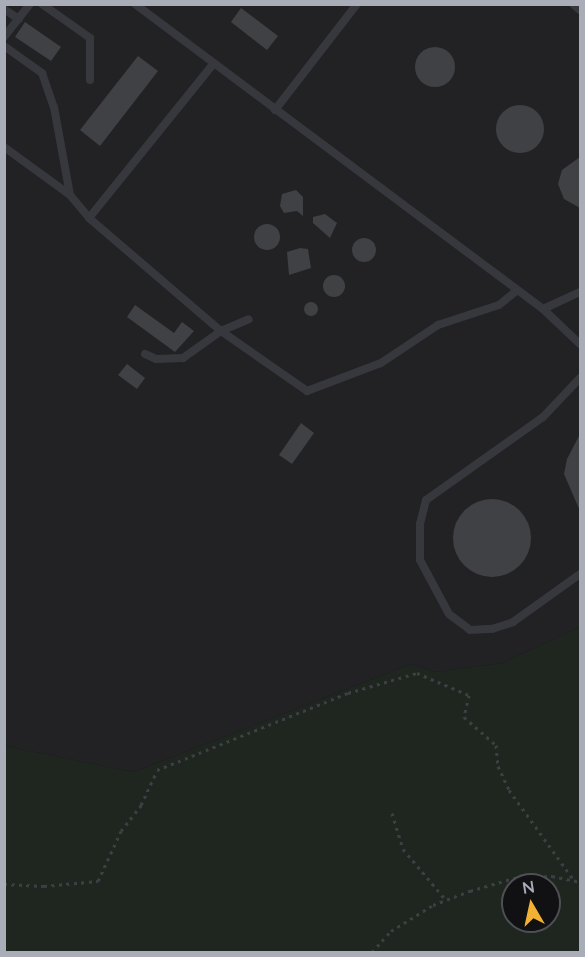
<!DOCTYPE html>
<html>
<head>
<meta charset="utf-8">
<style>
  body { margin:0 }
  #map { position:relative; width:585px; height:957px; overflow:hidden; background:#161618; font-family:Lato,sans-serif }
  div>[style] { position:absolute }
  .built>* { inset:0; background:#222225 }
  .green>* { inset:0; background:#1e261f }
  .building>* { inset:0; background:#404145 }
  .round { border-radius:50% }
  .path>* { height:3px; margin-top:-1.5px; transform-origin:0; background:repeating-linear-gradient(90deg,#3d3f44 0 3px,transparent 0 7.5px) }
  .lane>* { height:8px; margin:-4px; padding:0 4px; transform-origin:4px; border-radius:4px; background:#37383d }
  span { translate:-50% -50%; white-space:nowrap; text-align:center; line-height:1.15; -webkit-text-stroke:5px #111113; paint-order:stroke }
  .frame { position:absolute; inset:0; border:6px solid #a8adb8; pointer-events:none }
  .north { position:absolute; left:501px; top:873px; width:60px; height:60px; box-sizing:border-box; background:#111113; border:2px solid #4d4f55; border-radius:50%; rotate:351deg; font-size:16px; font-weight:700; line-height:24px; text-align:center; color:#a8adb8 }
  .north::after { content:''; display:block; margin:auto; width:21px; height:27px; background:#f2b134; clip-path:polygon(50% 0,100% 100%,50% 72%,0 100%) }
</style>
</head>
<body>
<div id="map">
  <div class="built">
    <div style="clip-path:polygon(4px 5px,580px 5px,580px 627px,502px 663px,435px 672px,411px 664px,134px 772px,5px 746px)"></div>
  </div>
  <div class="green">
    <div style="clip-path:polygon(evenodd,580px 627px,580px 952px,5px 952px,5px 746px,134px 772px,411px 664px,435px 672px,502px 663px,580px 627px,513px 885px,549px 885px,549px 921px,513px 921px,513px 885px)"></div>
  </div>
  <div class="building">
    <div style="clip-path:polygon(241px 8px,278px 36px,267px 50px,231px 22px)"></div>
    <div style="clip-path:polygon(25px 22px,61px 47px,51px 61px,15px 37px)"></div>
    <div class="round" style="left:415px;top:47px;width:40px;height:40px"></div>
    <div style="clip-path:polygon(138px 56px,158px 71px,100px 146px,80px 130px)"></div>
    <div class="round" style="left:496px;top:105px;width:48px;height:48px"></div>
    <div style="clip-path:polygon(580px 157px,580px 208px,564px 199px,558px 184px,562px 170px)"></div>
    <div style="clip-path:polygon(296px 190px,303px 197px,303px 216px,297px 211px,284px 213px,280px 206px,282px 194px)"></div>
    <div style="clip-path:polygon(325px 214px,337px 223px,330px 238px,313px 223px,313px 217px)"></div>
    <div class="round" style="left:254px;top:224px;width:26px;height:26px"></div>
    <div class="round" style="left:352px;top:238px;width:24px;height:24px"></div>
    <div style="clip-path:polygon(300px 248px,308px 249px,311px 268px,289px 275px,287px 252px)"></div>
    <div class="round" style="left:323px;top:275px;width:22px;height:22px"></div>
    <div class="round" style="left:304px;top:302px;width:14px;height:14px"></div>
    <div style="clip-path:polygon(135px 305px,174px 333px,182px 322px,194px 331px,175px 352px,127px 317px)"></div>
    <div style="clip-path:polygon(127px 364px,145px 378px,137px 389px,118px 375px)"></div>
    <div style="clip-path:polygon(301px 423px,314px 433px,292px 464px,279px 455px)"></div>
    <div style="clip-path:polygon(580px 434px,580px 511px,564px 474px,567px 459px)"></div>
    <div class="round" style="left:453px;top:499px;width:78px;height:78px"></div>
  </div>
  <div class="path">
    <div style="left:392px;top:813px;width:38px;rotate:73deg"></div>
    <div style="left:403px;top:849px;width:67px;rotate:49.9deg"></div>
    <div style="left:4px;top:884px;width:40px;rotate:2.9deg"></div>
    <div style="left:44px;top:886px;width:54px;rotate:-5.3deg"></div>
    <div style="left:98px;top:881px;width:55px;rotate:-65.3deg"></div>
    <div style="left:121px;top:831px;width:33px;rotate:-52deg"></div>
    <div style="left:141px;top:805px;width:38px;rotate:-65deg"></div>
    <div style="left:157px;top:770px;width:206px;rotate:-22deg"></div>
    <div style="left:348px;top:693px;width:72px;rotate:-16.2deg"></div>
    <div style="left:417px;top:673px;width:56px;rotate:22.9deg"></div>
    <div style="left:469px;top:695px;width:23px;rotate:103deg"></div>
    <div style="left:464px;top:717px;width:43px;rotate:41.2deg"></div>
    <div style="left:496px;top:745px;width:21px;rotate:85deg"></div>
    <div style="left:498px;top:766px;width:26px;rotate:65deg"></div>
    <div style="left:509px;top:790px;width:111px;rotate:54.2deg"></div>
    <div style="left:372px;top:952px;width:28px;rotate:-48deg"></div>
    <div style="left:391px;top:931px;width:49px;rotate:-31.8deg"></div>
    <div style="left:433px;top:905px;width:40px;rotate:-21deg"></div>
    <div style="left:470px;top:891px;width:46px;rotate:-16.5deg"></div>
    <div style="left:514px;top:878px;width:38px;rotate:-3deg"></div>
    <div style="left:552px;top:876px;width:29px;rotate:12deg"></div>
  </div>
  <div class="lane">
    <div style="left:42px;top:4px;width:59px;rotate:35.3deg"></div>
    <div style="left:90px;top:38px;width:42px;rotate:90deg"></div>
    <div style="left:135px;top:4px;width:509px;rotate:36.78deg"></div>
    <div style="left:543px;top:309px;width:51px;rotate:43.4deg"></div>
    <div style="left:573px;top:4px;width:9px;rotate:41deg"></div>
    <div style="left:4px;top:9px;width:18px;rotate:34deg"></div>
    <div style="left:4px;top:37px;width:42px;rotate:-51.8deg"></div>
    <div style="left:4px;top:46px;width:47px;rotate:35.4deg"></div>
    <div style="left:42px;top:73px;width:36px;rotate:71deg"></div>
    <div style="left:54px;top:107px;width:89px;rotate:79.7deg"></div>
    <div style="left:275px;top:110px;width:134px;rotate:-52.3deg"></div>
    <div style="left:4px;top:147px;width:82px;rotate:36deg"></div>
    <div style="left:70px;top:195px;width:30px;rotate:50deg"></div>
    <div style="left:89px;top:218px;width:174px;rotate:40.6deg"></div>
    <div style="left:221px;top:331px;width:105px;rotate:34.9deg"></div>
    <div style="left:307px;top:391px;width:79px;rotate:-20.7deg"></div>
    <div style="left:381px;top:363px;width:69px;rotate:-33.7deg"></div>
    <div style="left:438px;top:325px;width:64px;rotate:-18.2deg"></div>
    <div style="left:499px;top:305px;width:22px;rotate:-39deg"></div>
    <div style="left:89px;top:218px;width:199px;rotate:-51.1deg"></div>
    <div style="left:543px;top:309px;width:41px;rotate:-24.7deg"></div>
    <div style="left:145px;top:354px;width:12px;rotate:24deg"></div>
    <div style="left:156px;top:359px;width:27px;rotate:-2deg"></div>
    <div style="left:183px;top:358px;width:47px;rotate:-35.4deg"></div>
    <div style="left:221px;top:331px;width:30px;rotate:-23deg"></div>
    <div style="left:580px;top:378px;width:54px;rotate:133.5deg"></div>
    <div style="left:543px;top:417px;width:143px;rotate:144.6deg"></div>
    <div style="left:426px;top:500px;width:25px;rotate:104deg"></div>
    <div style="left:420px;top:524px;width:36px;rotate:90deg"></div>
    <div style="left:420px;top:560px;width:61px;rotate:61.8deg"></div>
    <div style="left:449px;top:614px;width:26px;rotate:37deg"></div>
    <div style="left:470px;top:630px;width:22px;rotate:-3deg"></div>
    <div style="left:492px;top:629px;width:22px;rotate:-18deg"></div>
    <div style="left:513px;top:622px;width:82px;rotate:-35.6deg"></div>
  </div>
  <div class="frame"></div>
  <div class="north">N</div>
</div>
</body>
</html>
